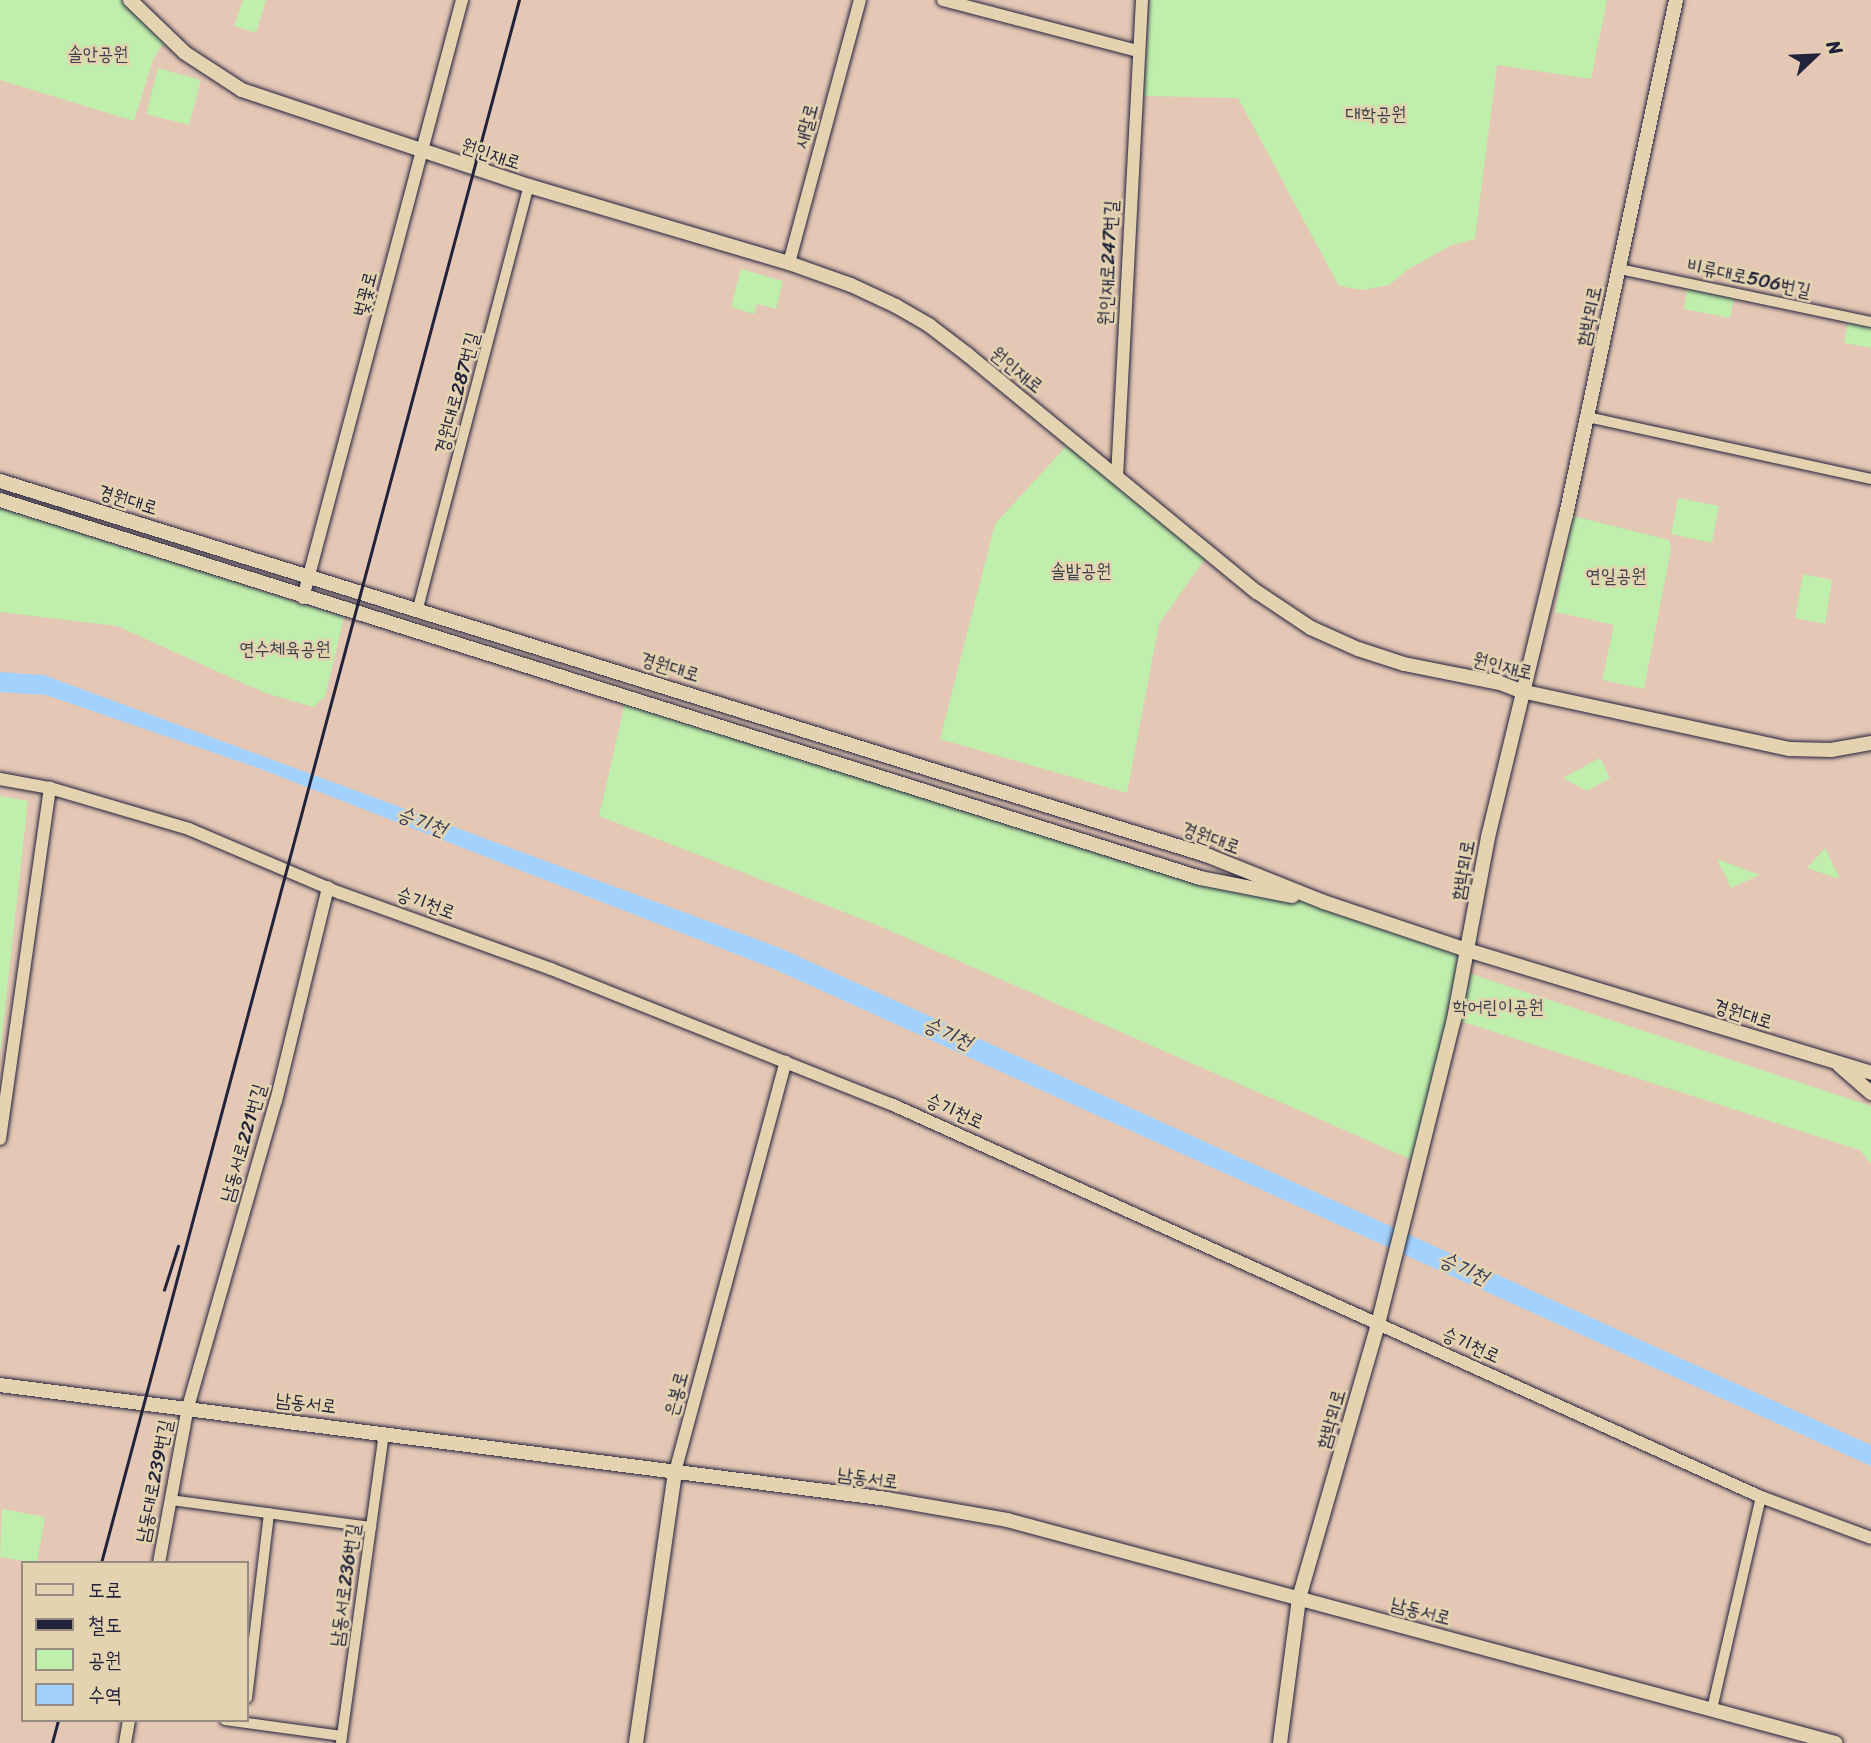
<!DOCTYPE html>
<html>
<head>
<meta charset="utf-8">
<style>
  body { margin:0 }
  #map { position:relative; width:1871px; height:1743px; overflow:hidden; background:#e4c7b5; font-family:Sriracha,"Poor Story",sans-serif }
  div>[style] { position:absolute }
  .green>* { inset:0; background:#c0eeac }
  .water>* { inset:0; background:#a3d1fe }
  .roads { filter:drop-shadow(0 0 2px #22223b) drop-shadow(0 0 2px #22223b) }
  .minor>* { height:10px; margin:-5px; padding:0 5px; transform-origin:5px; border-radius:5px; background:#e4d3b0 }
  .tertiary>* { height:12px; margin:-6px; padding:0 6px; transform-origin:6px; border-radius:6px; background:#e4d3b0 }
  .secondary>* { height:14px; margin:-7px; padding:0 7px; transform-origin:7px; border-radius:7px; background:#e4d3b0 }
  .rail>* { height:2.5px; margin:-1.25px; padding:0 1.25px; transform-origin:1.25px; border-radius:1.25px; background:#22223b }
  span { translate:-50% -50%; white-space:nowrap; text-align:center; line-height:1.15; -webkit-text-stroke:5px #e4d3b0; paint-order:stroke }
  .park-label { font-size:19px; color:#3a414c }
  .street-label { font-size:19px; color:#22223b }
  .water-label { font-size:21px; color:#353c58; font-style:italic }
  .legend { position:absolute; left:21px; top:1561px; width:228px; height:161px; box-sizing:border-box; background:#e4d3b0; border:2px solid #968c81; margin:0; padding:9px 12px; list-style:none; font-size:21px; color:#22223b }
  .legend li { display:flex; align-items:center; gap:14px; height:35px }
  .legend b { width:35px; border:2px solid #968c81 }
  .north { position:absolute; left:1780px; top:21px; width:70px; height:70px; -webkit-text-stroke:5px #e4d3b0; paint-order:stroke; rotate:67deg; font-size:19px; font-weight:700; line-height:28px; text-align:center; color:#22223b }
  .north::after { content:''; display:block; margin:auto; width:24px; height:32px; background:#22223b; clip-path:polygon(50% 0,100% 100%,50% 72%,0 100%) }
</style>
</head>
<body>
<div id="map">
  <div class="green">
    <div style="clip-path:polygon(0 0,130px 0,168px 37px,154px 57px,134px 121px,0 80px)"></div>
    <div style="clip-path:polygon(243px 0,266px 0,256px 33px,234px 26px)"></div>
    <div style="clip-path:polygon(1150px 0,1607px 0,1591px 79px,1497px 65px,1475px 239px,1452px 245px,1407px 270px,1389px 285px,1363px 290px,1339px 286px,1238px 98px,1144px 96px)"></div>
    <div style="clip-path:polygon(158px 68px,201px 80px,189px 125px,146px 114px)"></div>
    <div style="clip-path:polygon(741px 269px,783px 281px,776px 309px,757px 304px,754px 314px,731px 307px)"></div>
    <div style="clip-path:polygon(1687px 289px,1734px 298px,1730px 318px,1684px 309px)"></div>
    <div style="clip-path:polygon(1848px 322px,1871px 327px,1871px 348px,1844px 343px)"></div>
    <div style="clip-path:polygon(1072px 440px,1209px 553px,1159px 624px,1127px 793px,940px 739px,995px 524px)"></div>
    <div style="clip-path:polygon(1678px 498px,1719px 506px,1712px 543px,1671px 534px)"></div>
    <div style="clip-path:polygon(0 508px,344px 617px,325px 697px,313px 707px,265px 693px,117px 626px,0 612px)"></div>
    <div style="clip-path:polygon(1573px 516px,1669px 540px,1671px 549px,1644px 689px,1602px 680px,1614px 625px,1555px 612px)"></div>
    <div style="clip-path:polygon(1803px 574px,1832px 580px,1825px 624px,1795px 618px)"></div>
    <div style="clip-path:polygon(626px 699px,1200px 878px,1324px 902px,1467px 950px,1419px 1163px,877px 925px,599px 816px)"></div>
    <div style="clip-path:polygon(1600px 758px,1610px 778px,1587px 791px,1563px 778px)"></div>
    <div style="clip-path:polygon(0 796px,28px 801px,0 1054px)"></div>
    <div style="clip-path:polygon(1825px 848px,1840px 879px,1807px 868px)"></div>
    <div style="clip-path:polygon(1717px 859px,1760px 875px,1731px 888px)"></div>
    <div style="clip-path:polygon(1465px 972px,1871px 1106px,1871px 1164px,1860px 1150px,1850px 1147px,1454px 1019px)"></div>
    <div style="clip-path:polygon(2px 1509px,45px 1517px,37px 1563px,0 1557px)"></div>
  </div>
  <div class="water">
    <div style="clip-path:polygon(0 672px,44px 675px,780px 948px,1871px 1445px,1871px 1466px,774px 969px,258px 768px,46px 695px,0 692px)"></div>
  </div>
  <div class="roads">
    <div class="minor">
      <div style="left:1619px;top:269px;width:258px;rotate:11.9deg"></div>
      <div style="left:1587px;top:417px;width:291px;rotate:12.3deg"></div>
      <div style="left:418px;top:608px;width:436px;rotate:-75.3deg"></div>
      <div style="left:171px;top:1500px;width:202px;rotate:7.7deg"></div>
      <div style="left:247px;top:1698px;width:186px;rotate:-83.2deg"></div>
      <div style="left:1712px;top:1709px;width:218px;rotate:-77deg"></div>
      <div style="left:225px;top:1720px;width:118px;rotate:7.8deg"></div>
      <div style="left:341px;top:1743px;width:313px;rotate:-82.1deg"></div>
    </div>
    <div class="tertiary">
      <div style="left:943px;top:0;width:202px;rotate:14.7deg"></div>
      <div style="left:789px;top:263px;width:272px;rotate:-74.9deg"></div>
      <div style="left:1117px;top:477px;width:478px;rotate:-87deg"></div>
      <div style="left:303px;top:598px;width:619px;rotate:-75.11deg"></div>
      <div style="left:0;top:779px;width:51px;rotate:10.2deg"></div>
      <div style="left:50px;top:788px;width:145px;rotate:16.4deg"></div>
      <div style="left:189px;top:829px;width:164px;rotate:23deg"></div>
      <div style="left:340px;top:893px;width:224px;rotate:19.8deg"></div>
      <div style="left:551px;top:969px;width:366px;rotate:21.7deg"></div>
      <div style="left:891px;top:1104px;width:955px;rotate:24.31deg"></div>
      <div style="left:1761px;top:1497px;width:117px;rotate:20.4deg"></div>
      <div style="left:0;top:1139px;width:355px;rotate:-81.9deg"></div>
      <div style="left:675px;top:1472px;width:425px;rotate:-74.9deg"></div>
      <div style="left:159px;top:1563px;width:159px;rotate:-79.5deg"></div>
      <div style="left:188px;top:1407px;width:318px;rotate:-74deg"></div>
      <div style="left:276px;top:1101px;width:220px;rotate:-76.3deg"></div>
      <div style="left:125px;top:1743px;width:23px;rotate:-80deg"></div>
    </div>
    <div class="secondary">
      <div style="left:130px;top:0;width:76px;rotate:43.9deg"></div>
      <div style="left:185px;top:53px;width:68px;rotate:33deg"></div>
      <div style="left:242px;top:90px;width:303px;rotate:18.5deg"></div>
      <div style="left:529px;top:186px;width:271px;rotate:16.5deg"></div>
      <div style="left:789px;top:263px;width:66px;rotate:19.5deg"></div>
      <div style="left:851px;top:285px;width:50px;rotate:25deg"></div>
      <div style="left:896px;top:306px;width:39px;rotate:30deg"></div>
      <div style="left:930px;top:326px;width:48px;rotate:37.3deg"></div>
      <div style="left:968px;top:355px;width:374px;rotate:39.4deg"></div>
      <div style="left:1257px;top:592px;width:65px;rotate:33.7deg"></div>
      <div style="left:1311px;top:628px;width:51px;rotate:24.1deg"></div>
      <div style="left:1358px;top:649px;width:48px;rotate:18.1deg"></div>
      <div style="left:1404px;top:664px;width:98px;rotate:11.2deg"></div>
      <div style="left:1500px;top:683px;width:22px;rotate:21deg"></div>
      <div style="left:1521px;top:691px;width:275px;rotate:12.2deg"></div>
      <div style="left:1790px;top:749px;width:41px;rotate:1.4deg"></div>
      <div style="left:1831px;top:750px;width:41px;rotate:-9.9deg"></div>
      <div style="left:0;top:481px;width:1266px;rotate:17.23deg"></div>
      <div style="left:1209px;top:856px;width:124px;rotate:21.8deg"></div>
      <div style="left:1324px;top:902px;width:151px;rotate:18.6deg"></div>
      <div style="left:1467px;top:950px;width:422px;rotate:16.9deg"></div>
      <div style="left:0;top:500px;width:1258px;rotate:17.48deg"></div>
      <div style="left:1200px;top:878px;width:94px;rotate:11.1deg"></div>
      <div style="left:1839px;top:1065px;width:43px;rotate:41.2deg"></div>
      <div style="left:0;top:1385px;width:894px;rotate:7.32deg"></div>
      <div style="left:887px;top:1499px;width:122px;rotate:9.9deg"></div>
      <div style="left:1007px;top:1520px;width:858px;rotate:15.06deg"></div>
      <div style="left:636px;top:1743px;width:274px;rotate:-81.8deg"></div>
      <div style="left:1280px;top:1743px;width:146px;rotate:-82.5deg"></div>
      <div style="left:1299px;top:1598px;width:285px;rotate:-73.9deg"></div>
      <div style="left:1378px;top:1324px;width:314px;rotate:-76deg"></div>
      <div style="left:1454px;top:1019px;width:185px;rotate:-79.4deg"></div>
      <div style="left:1488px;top:837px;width:331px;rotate:-76.4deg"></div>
      <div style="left:1566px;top:515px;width:527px;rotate:-77.94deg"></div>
    </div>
  </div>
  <div class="rail">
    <div style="left:164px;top:1290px;width:46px;rotate:-72.3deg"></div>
    <div style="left:101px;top:1563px;width:1618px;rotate:-75.03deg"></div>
    <div style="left:52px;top:1743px;width:24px;rotate:-75deg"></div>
  </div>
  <div class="park-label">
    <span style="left:98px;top:54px">솔안공원</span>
    <span style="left:1376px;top:114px">대학공원</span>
    <span style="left:1081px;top:571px">솔밭공원</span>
    <span style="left:1616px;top:576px">연일공원</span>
    <span style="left:285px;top:649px">연수체육공원</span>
    <span style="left:1498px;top:1007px">학어린이공원</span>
  </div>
  <div class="street-label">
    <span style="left:806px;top:126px;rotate:-75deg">새말로</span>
    <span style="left:491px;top:154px;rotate:18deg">원인재로</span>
    <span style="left:1108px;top:263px;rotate:-87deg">원인재로247번길</span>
    <span style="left:1749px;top:278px;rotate:12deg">비류대로506번길</span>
    <span style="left:365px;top:294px;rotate:-75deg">벚꽃로</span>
    <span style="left:1589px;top:316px;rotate:-78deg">함박뫼로</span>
    <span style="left:1017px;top:370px;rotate:39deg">원인재로</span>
    <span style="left:457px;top:393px;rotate:-75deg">경원대로287번길</span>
    <span style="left:128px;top:500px;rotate:17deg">경원대로</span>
    <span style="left:1503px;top:666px;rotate:14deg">원인재로</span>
    <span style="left:670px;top:667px;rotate:17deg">경원대로</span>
    <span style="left:1211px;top:838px;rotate:20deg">경원대로</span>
    <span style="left:1463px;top:870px;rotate:-80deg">함박뫼로</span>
    <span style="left:426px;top:903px;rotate:20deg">승기천로</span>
    <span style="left:1743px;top:1014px;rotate:17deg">경원대로</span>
    <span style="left:955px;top:1111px;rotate:24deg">승기천로</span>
    <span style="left:243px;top:1143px;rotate:-74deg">남동서로221번길</span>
    <span style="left:1471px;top:1345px;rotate:24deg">승기천로</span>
    <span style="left:676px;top:1394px;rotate:-75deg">은봉로</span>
    <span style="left:306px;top:1403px;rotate:7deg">남동서로</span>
    <span style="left:1331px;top:1419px;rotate:-74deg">함박뫼로</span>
    <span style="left:868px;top:1478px;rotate:8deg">남동서로</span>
    <span style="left:154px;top:1481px;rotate:-79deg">남동대로239번길</span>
    <span style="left:345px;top:1585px;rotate:-82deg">남동서로236번길</span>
    <span style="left:1421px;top:1611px;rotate:15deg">남동서로</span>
  </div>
  <div class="water-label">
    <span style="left:422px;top:821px;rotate:21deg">승기천</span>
    <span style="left:948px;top:1033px;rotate:25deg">승기천</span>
    <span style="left:1464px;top:1268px;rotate:25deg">승기천</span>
  </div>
  <ul class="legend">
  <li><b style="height:9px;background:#e4d3b0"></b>도로</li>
  <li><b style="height:9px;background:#22223b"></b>철도</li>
  <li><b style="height:19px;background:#c0eeac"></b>공원</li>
  <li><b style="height:19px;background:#a3d1fe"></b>수역</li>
  </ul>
  <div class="north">N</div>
</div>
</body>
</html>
